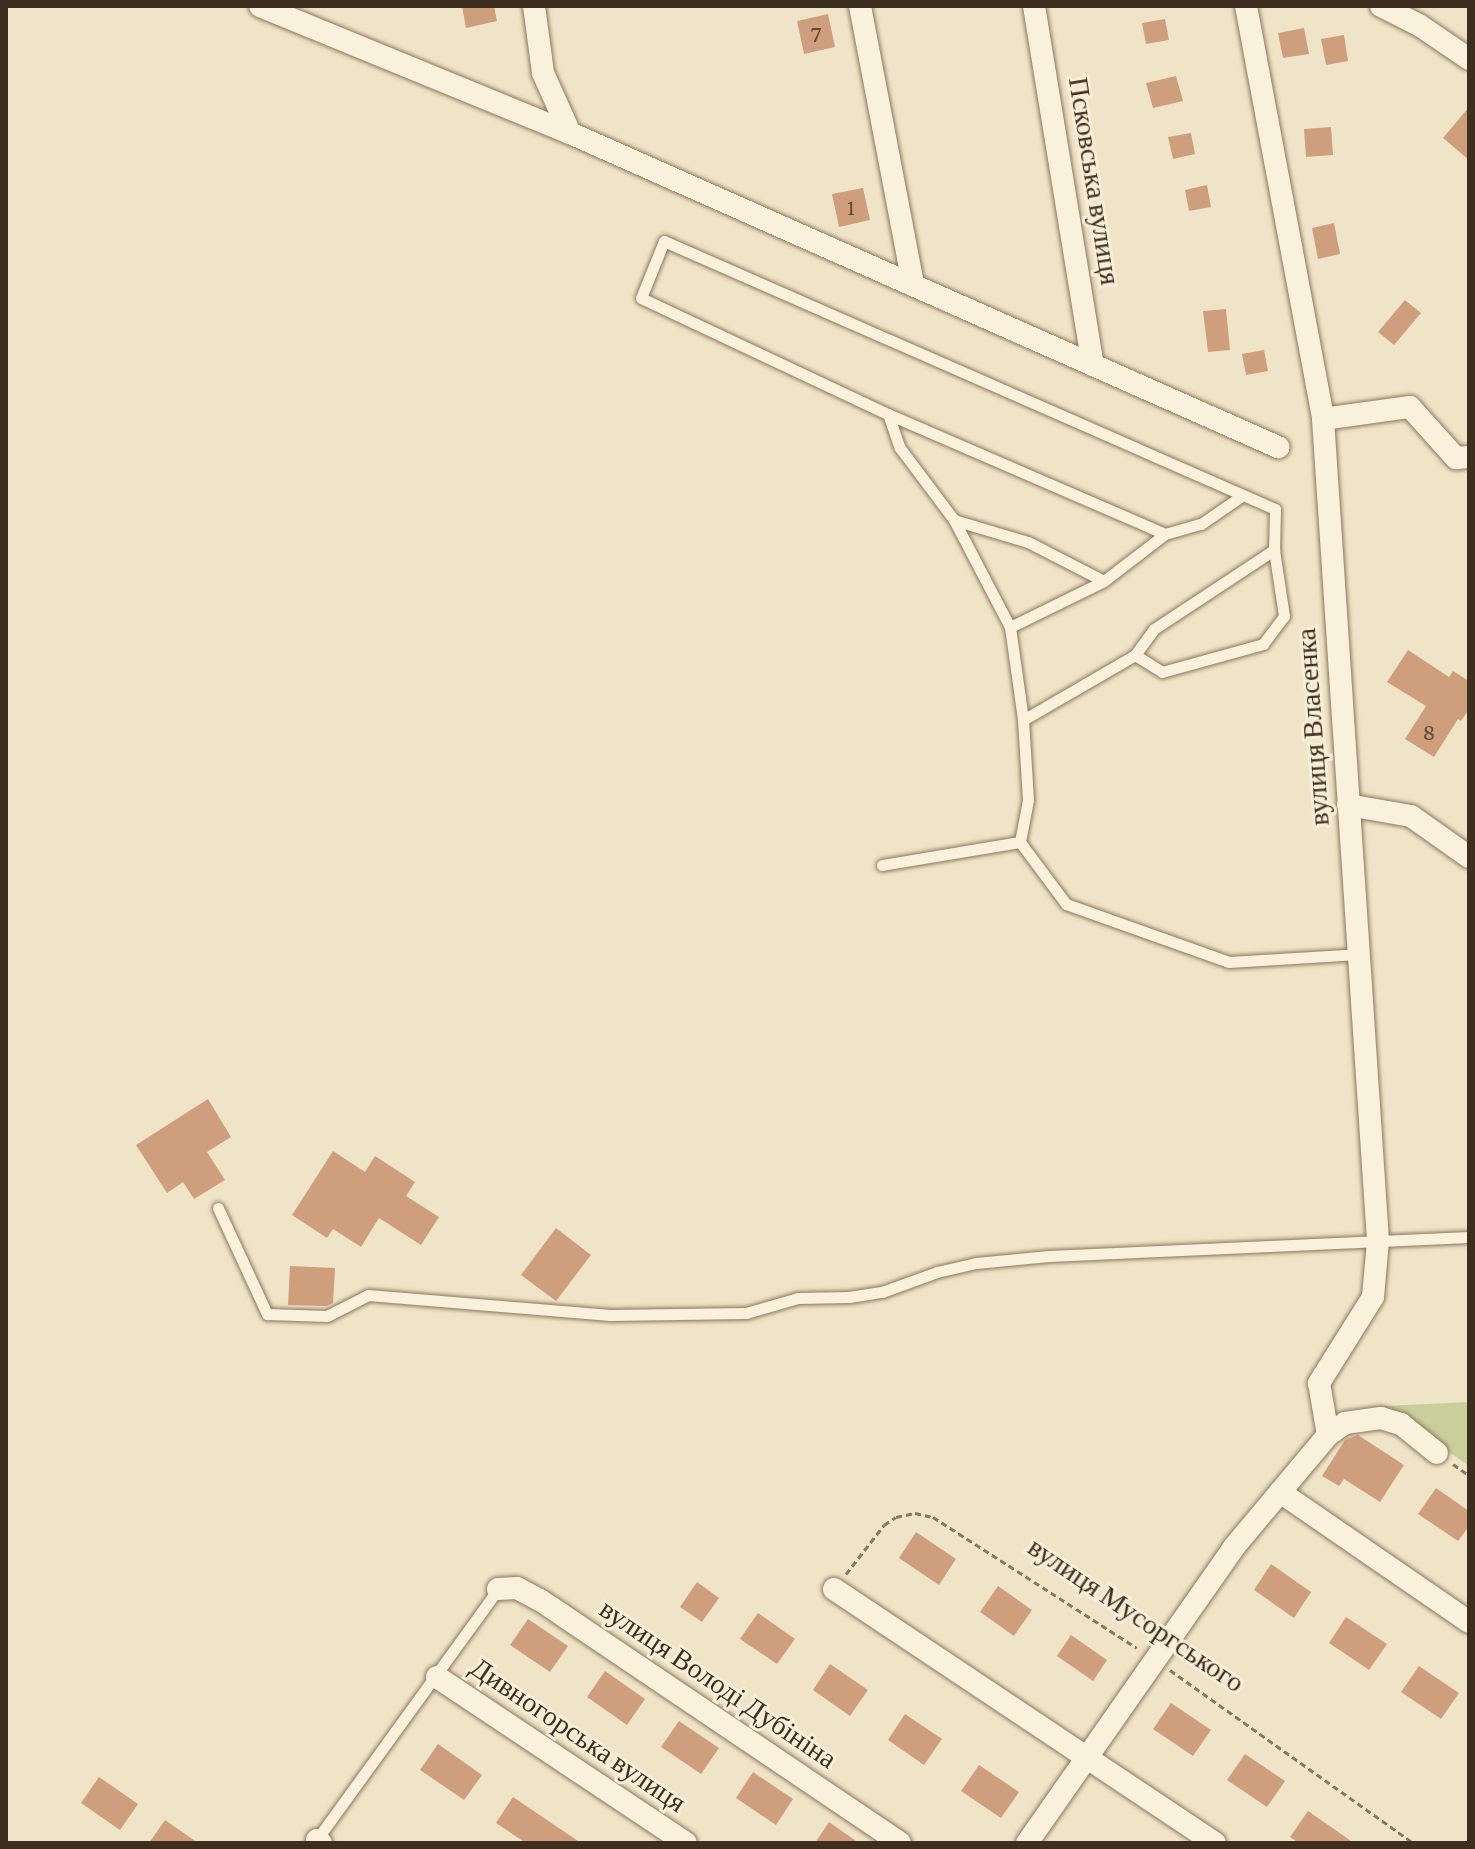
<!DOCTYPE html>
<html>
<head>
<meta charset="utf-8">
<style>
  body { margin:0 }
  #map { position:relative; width:1475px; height:1849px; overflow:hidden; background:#f0e4c8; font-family:"Crimson Pro",serif }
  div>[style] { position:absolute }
  .green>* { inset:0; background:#c9cf9b }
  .building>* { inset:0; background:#cf9f7d }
  .path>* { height:3px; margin-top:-1.5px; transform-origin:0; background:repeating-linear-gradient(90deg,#8d765c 0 6px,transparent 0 10px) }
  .roads { filter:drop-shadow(0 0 2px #8d765c) drop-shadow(0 0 2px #8d765c) }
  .service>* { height:11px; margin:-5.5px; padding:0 5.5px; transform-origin:5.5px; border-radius:5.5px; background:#faf1dc }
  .minor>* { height:22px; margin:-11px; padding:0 11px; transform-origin:11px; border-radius:11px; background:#faf1dc }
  span { translate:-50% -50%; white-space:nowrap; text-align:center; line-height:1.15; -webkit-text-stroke:6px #f7eed8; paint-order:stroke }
  .number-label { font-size:24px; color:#624a37 }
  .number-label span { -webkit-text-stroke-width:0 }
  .street-label { font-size:28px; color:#3d2e20 }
  .frame { position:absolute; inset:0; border:8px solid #3d2e20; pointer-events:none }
</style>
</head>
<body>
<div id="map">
  <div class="green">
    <div style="clip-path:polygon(1469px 1402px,1469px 1466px,1384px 1406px)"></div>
  </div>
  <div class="building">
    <div style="clip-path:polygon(462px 6px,494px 6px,497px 21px,466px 28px)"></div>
    <div style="clip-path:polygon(828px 14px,835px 47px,804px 54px,797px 21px)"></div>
    <div style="clip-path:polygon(1165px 19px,1169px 40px,1146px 44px,1142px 23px)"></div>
    <div style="clip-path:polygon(1304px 28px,1309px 54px,1283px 58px,1278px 33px)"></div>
    <div style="clip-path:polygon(1344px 35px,1348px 61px,1326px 65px,1321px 39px)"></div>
    <div style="clip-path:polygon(1176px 76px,1183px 101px,1153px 108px,1146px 83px)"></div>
    <div style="clip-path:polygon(1469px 107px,1469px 160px,1443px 138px)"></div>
    <div style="clip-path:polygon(1331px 127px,1333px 155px,1306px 157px,1304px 129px)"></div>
    <div style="clip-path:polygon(1191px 133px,1195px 154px,1173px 159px,1168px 137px)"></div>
    <div style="clip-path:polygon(1207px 185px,1211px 207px,1189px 211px,1185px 190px)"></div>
    <div style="clip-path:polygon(863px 188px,870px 220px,839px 227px,832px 194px)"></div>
    <div style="clip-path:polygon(1334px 223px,1340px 254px,1318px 259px,1312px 228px)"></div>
    <div style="clip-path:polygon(1405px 300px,1421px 313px,1394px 345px,1378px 332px)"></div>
    <div style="clip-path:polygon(1226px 309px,1230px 350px,1208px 352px,1203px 311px)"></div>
    <div style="clip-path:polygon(1264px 350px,1268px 371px,1246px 375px,1242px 354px)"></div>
    <div style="clip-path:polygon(1408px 650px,1449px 677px,1453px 671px,1469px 681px,1469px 709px,1461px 721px,1458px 719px,1434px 757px,1405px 739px,1426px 706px,1387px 682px)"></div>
    <div style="clip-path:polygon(208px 1099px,231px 1137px,207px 1152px,225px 1180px,194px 1199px,183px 1182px,167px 1193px,136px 1145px)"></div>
    <div style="clip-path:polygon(333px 1151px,365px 1172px,375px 1156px,415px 1182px,406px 1196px,439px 1217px,421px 1245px,379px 1218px,361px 1247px,333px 1229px,327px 1238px,292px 1215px)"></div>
    <div style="clip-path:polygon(556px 1228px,591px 1255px,556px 1301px,521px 1275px)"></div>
    <div style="clip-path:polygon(290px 1266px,335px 1268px,333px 1303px,327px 1306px,288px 1305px)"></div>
    <div style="clip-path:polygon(1358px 1435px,1404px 1465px,1380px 1502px,1344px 1479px,1339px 1486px,1322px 1476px,1345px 1440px)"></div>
    <div style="clip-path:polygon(1436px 1488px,1469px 1511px,1469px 1526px,1458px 1541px,1418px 1514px)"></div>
    <div style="clip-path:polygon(916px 1532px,956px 1559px,939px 1585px,899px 1558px)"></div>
    <div style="clip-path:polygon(1271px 1564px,1311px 1592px,1294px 1618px,1254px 1590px)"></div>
    <div style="clip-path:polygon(697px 1582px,719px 1598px,702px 1622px,680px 1607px)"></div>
    <div style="clip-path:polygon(998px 1586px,1032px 1610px,1014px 1636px,980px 1612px)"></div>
    <div style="clip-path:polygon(758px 1613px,795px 1639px,777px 1664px,740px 1639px)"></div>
    <div style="clip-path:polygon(1346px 1617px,1387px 1644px,1369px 1670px,1329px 1643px)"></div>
    <div style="clip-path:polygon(528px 1619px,568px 1646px,550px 1672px,510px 1645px)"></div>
    <div style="clip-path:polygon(1071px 1635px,1107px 1660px,1093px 1681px,1057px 1656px)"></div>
    <div style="clip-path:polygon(830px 1664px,868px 1690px,850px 1716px,813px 1690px)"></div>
    <div style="clip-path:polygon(1419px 1666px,1459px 1693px,1441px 1719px,1401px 1692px)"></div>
    <div style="clip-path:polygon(605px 1671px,645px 1699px,627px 1725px,587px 1697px)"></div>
    <div style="clip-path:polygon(1171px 1703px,1211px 1730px,1193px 1756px,1153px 1729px)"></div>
    <div style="clip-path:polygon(905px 1714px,942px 1739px,924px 1765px,888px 1740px)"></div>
    <div style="clip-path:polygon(679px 1721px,719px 1748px,701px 1774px,661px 1747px)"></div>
    <div style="clip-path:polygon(438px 1744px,482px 1775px,464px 1800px,420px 1770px)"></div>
    <div style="clip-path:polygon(1245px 1754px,1285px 1781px,1267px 1807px,1227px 1780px)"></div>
    <div style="clip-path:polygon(979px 1765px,1019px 1792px,1001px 1818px,961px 1791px)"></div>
    <div style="clip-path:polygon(753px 1772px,793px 1799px,776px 1825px,736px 1798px)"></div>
    <div style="clip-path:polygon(99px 1777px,138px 1804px,120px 1830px,81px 1803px)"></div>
    <div style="clip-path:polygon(513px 1797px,581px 1843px,526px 1843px,496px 1823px)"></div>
    <div style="clip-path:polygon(1308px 1811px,1354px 1843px,1299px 1843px,1290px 1837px)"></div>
    <div style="clip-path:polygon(165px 1820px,198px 1843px,149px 1843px)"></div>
    <div style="clip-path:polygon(829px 1822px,859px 1843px,815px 1843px)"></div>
  </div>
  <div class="path">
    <div style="left:1453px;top:1464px;width:19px;rotate:35deg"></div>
    <div style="left:846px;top:1574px;width:62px;rotate:-52.2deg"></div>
    <div style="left:884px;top:1525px;width:14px;rotate:-34deg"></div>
    <div style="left:896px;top:1517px;width:19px;rotate:-12deg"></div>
    <div style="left:915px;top:1513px;width:18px;rotate:13deg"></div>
    <div style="left:933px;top:1517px;width:242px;rotate:32.7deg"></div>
    <div style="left:1170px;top:1670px;width:298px;rotate:35.4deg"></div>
  </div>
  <div class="roads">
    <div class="service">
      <div style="left:888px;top:414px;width:36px;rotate:71deg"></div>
      <div style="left:900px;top:448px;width:90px;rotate:53.1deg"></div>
      <div style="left:954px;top:520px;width:121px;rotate:62.4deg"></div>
      <div style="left:954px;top:520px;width:77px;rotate:16.6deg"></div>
      <div style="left:1028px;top:542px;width:85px;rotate:27.2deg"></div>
      <div style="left:1165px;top:534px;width:37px;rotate:-16deg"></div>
      <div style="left:1201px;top:524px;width:51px;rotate:-34.6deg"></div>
      <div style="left:1135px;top:655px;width:32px;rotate:32deg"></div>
      <div style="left:1162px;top:672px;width:105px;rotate:-15.5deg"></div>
      <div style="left:1263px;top:644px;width:35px;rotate:-53deg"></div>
      <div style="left:1284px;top:616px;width:67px;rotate:-98.6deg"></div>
      <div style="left:1274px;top:550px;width:41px;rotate:-88.6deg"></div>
      <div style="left:1275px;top:509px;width:667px;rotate:-156.32deg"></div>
      <div style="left:664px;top:241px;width:61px;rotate:112deg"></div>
      <div style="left:641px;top:298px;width:273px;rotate:25.2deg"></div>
      <div style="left:888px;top:414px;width:302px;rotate:23.4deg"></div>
      <div style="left:1165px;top:534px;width:77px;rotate:142.4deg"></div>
      <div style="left:1104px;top:581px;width:105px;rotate:153.9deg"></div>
      <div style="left:1010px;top:627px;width:94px;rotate:82deg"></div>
      <div style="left:1023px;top:720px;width:80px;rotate:86.4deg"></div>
      <div style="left:1028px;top:800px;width:43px;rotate:100.8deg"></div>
      <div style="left:1020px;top:842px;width:77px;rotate:53.4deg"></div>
      <div style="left:1066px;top:904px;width:173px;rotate:19.6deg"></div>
      <div style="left:1229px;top:962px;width:129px;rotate:-3.5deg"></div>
      <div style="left:1023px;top:720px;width:129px;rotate:-30.1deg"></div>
      <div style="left:1135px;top:655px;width:32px;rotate:-54deg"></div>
      <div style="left:1154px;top:629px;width:144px;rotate:-33.4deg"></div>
      <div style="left:882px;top:865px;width:140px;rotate:-9.5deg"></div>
      <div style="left:218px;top:1208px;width:117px;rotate:65.2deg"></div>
      <div style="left:267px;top:1314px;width:60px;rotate:1.9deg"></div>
      <div style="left:327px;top:1316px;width:46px;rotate:-27.1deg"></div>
      <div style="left:368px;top:1295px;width:243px;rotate:4.7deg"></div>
      <div style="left:610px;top:1315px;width:136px;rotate:-0.8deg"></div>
      <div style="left:746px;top:1313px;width:54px;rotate:-16.1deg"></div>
      <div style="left:798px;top:1298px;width:51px;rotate:-1.1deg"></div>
      <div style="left:849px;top:1297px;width:33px;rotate:-9deg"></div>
      <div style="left:882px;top:1292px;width:59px;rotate:-20deg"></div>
      <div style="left:937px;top:1272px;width:40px;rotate:-13deg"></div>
      <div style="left:976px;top:1263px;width:73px;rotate:-5.5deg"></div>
      <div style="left:1049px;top:1256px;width:420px;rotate:-2.6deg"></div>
      <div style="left:315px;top:1842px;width:312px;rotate:-54.1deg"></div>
    </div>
    <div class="minor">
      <div style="left:260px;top:6px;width:335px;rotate:22.3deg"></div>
      <div style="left:570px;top:133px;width:775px;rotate:23.92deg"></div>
      <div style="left:534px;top:6px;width:68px;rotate:82.3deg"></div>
      <div style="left:543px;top:73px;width:66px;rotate:65.8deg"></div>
      <div style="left:860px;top:6px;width:284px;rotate:79.2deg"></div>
      <div style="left:1034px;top:6px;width:364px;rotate:80.7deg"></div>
      <div style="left:1246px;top:6px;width:420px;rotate:79.4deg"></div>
      <div style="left:1323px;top:419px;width:824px;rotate:86.17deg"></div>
      <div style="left:1378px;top:1241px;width:56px;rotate:95.1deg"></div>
      <div style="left:1373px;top:1297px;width:102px;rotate:122.1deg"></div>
      <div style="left:1319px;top:1383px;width:53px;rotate:80.2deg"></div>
      <div style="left:1381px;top:6px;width:42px;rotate:26.6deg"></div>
      <div style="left:1419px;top:25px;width:60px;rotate:34.2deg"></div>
      <div style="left:1323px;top:419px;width:88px;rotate:-7.9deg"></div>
      <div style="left:1410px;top:407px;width:69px;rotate:48deg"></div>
      <div style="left:1456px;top:458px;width:13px;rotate:-4deg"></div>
      <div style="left:1348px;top:805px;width:64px;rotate:9.9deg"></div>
      <div style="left:1411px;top:816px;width:71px;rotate:35.3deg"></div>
      <div style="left:1280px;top:1492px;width:229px;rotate:34.5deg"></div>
      <div style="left:498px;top:1589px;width:19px;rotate:-3deg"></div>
      <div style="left:517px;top:1588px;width:26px;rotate:28deg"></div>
      <div style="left:540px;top:1600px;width:434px;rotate:34deg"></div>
      <div style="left:834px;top:1589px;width:458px;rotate:33.7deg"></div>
      <div style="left:437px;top:1677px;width:299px;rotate:33.7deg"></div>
      <div style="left:317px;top:1840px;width:5px;rotate:37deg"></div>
      <div style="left:1027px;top:1843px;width:361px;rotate:-55deg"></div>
      <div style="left:1234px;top:1547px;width:146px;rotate:-50deg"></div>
      <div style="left:1328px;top:1435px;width:21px;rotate:-35deg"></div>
      <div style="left:1345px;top:1423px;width:36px;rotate:-8deg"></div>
      <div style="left:1381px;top:1418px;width:21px;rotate:17deg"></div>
      <div style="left:1401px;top:1424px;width:46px;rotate:38.9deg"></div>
    </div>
  </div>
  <div class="number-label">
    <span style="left:816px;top:34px">7</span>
    <span style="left:851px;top:207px">1</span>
    <span style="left:1429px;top:732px">8</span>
  </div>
  <div class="street-label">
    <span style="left:1094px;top:181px;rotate:81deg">Псковська вулиця</span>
    <span style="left:1313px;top:727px;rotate:-94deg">вулиця Власенка</span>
    <span style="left:1136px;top:1615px;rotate:34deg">вулиця Мусоргського</span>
    <span style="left:718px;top:1684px;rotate:34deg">вулиця Володі Дубініна</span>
    <span style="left:578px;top:1735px;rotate:34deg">Дивногорська вулиця</span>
  </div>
  <div class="frame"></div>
</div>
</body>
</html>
